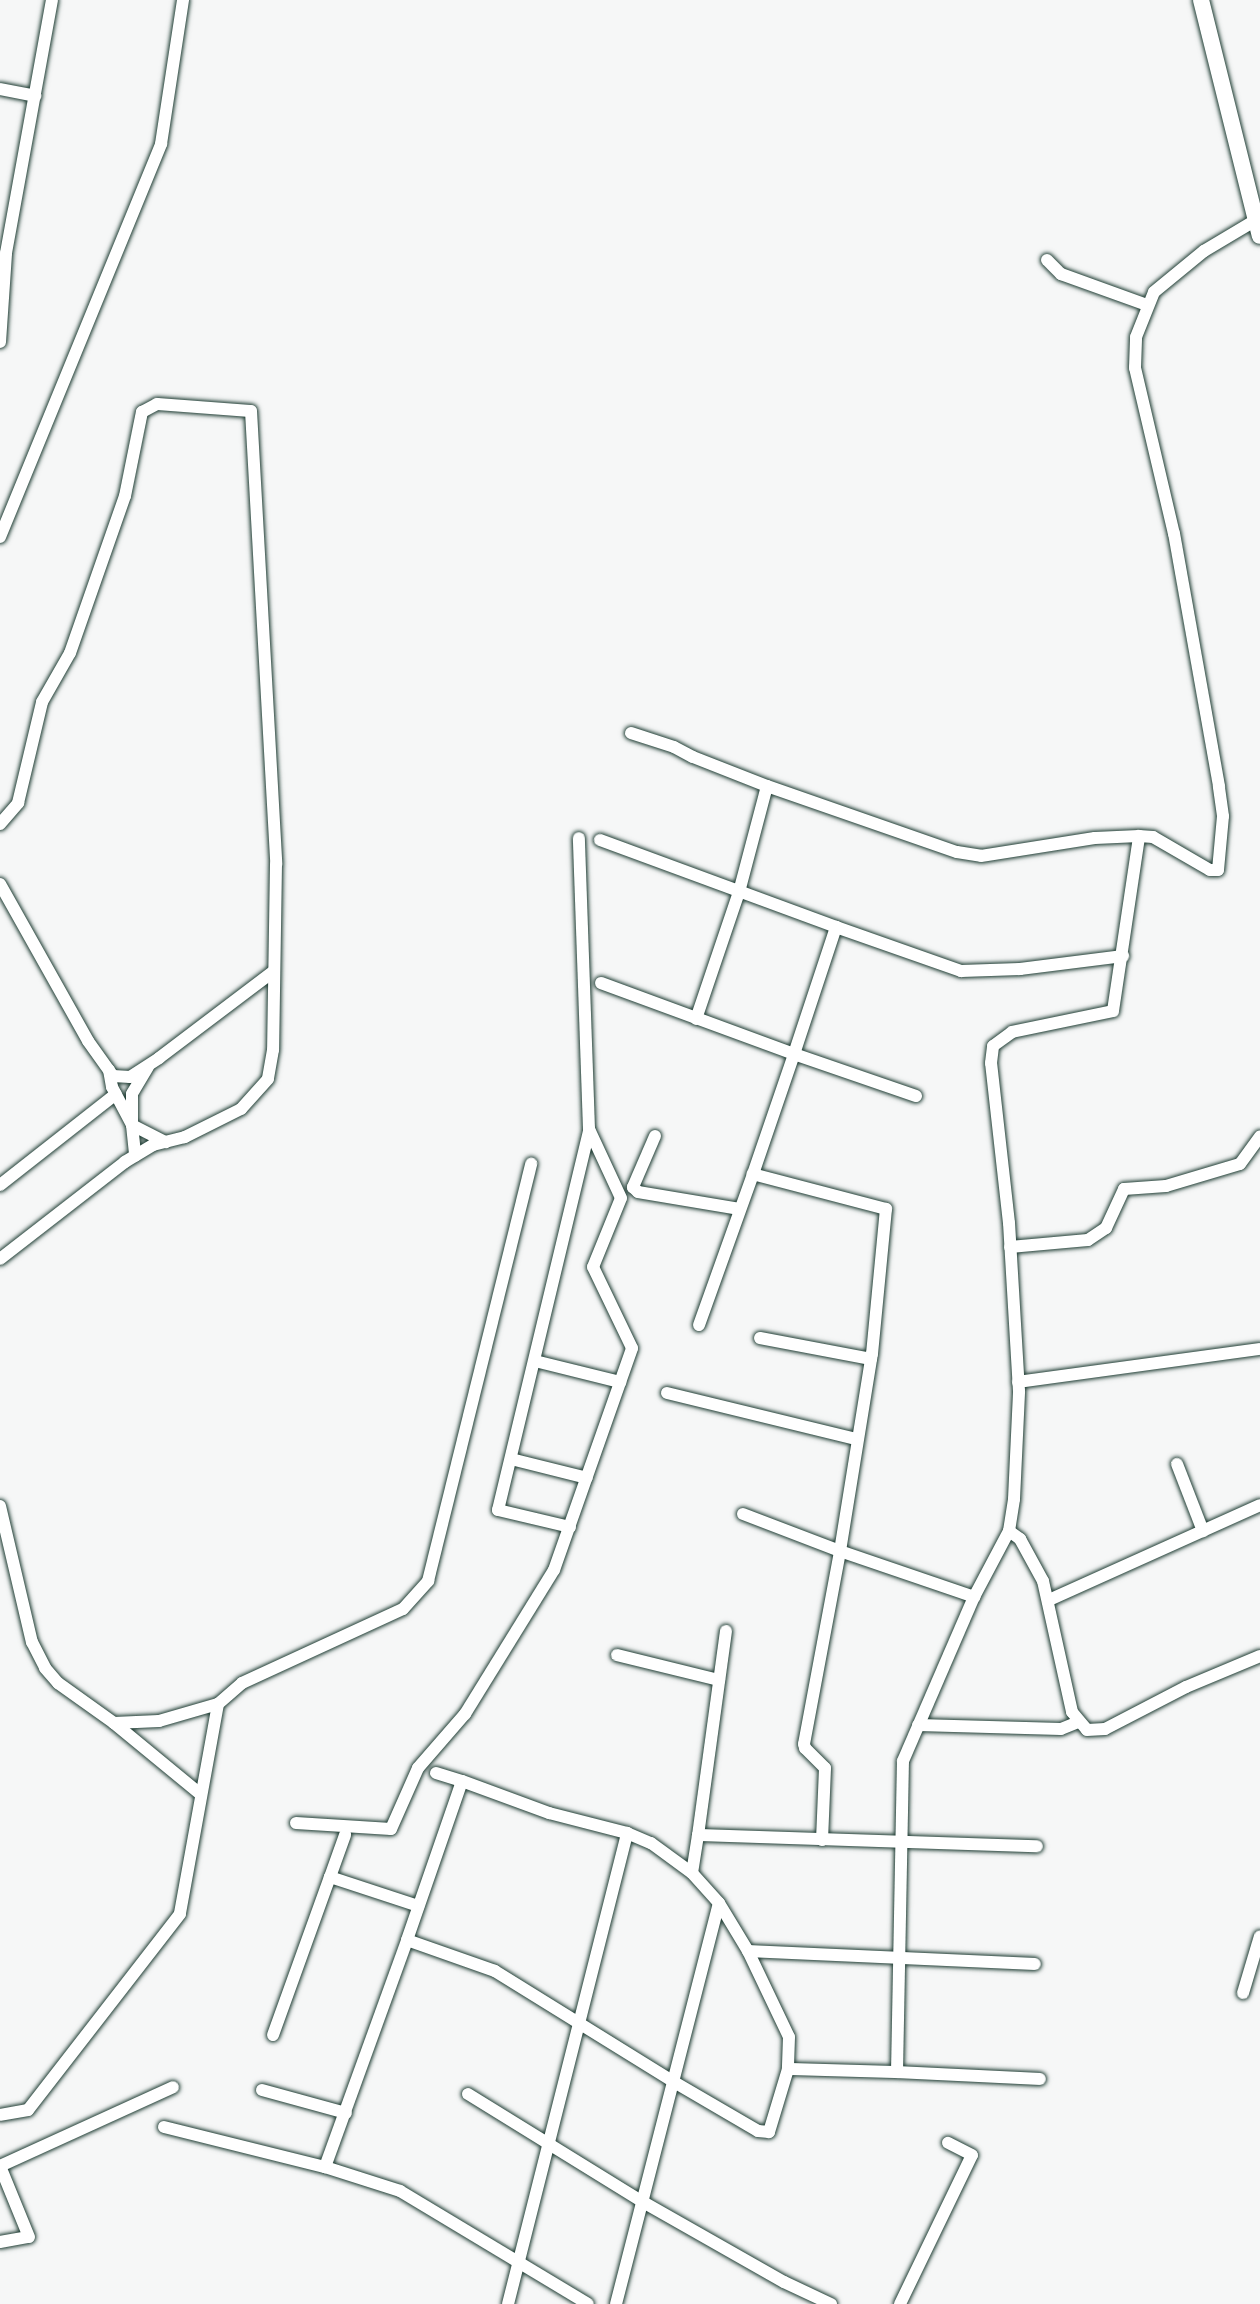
<!DOCTYPE html>
<html>
<head>
<meta charset="utf-8">
<style>
  body { margin:0 }
  #map { position:relative; width:1260px; height:2304px; overflow:hidden; background:#f6f7f7; font-family:"Balsamiq Sans",sans-serif }
  div>[style] { position:absolute }
  .roads { filter:drop-shadow(0 0 2px #1f3d34) drop-shadow(0 0 2px #1f3d34) }
  .minor>* { height:12px; margin:-6px; padding:0 6px; transform-origin:6px; border-radius:6px; background:#fff }
  .tertiary>* { height:16px; margin:-8px; padding:0 8px; transform-origin:8px; border-radius:8px; background:#fff }
  span { translate:-50% -50%; white-space:nowrap; text-align:center; line-height:1.15; -webkit-text-stroke:5px #fff; paint-order:stroke }
</style>
</head>
<body>
<div id="map">
  <div class="roads">
    <div class="minor">
      <div style="left:0;top:89px;width:36px;rotate:11deg"></div>
      <div style="left:1047px;top:260px;width:20px;rotate:45deg"></div>
      <div style="left:1061px;top:274px;width:91px;rotate:19.8deg"></div>
      <div style="left:0;top:342px;width:89px;rotate:-86.1deg"></div>
      <div style="left:6px;top:253px;width:257px;rotate:-79.7deg"></div>
      <div style="left:0;top:537px;width:425px;rotate:-67.7deg"></div>
      <div style="left:161px;top:144px;width:146px;rotate:-81.3deg"></div>
      <div style="left:631px;top:733px;width:45px;rotate:18deg"></div>
      <div style="left:674px;top:747px;width:21px;rotate:28deg"></div>
      <div style="left:693px;top:757px;width:79px;rotate:21.4deg"></div>
      <div style="left:767px;top:786px;width:110px;rotate:104.8deg"></div>
      <div style="left:739px;top:892px;width:134px;rotate:108.7deg"></div>
      <div style="left:767px;top:786px;width:201px;rotate:19.2deg"></div>
      <div style="left:957px;top:852px;width:24px;rotate:9deg"></div>
      <div style="left:981px;top:856px;width:115px;rotate:-9deg"></div>
      <div style="left:1095px;top:838px;width:44px;rotate:-2.6deg"></div>
      <div style="left:1139px;top:836px;width:14px;rotate:4deg"></div>
      <div style="left:1153px;top:837px;width:66px;rotate:30.1deg"></div>
      <div style="left:1210px;top:870px;width:8px"></div>
      <div style="left:1218px;top:870px;width:54px;rotate:-84.7deg"></div>
      <div style="left:1223px;top:816px;width:30px;rotate:-98deg"></div>
      <div style="left:1219px;top:786px;width:256px;rotate:-100.1deg"></div>
      <div style="left:1174px;top:534px;width:171px;rotate:-103.2deg"></div>
      <div style="left:1135px;top:368px;width:31px;rotate:-88deg"></div>
      <div style="left:1136px;top:337px;width:48px;rotate:-68.2deg"></div>
      <div style="left:1154px;top:292px;width:65px;rotate:-39.4deg"></div>
      <div style="left:1204px;top:251px;width:61px;rotate:-30.8deg"></div>
      <div style="left:0;top:824px;width:28px;rotate:-49deg"></div>
      <div style="left:18px;top:803px;width:104px;rotate:-76.6deg"></div>
      <div style="left:42px;top:702px;width:56px;rotate:-60.3deg"></div>
      <div style="left:70px;top:653px;width:166px;rotate:-70.7deg"></div>
      <div style="left:125px;top:496px;width:86px;rotate:-78.6deg"></div>
      <div style="left:142px;top:412px;width:17px;rotate:-28deg"></div>
      <div style="left:157px;top:404px;width:94px;rotate:4.3deg"></div>
      <div style="left:251px;top:411px;width:454px;rotate:86.8deg"></div>
      <div style="left:276px;top:864px;width:186px;rotate:90.9deg"></div>
      <div style="left:273px;top:1050px;width:29px;rotate:100deg"></div>
      <div style="left:268px;top:1079px;width:40px;rotate:132deg"></div>
      <div style="left:241px;top:1109px;width:63px;rotate:153.4deg"></div>
      <div style="left:185px;top:1137px;width:33px;rotate:166deg"></div>
      <div style="left:153px;top:1145px;width:33px;rotate:149deg"></div>
      <div style="left:125px;top:1162px;width:158px;rotate:142.2deg"></div>
      <div style="left:600px;top:840px;width:252px;rotate:20.2deg"></div>
      <div style="left:0;top:884px;width:180px;rotate:60.7deg"></div>
      <div style="left:88px;top:1041px;width:43px;rotate:54.5deg"></div>
      <div style="left:113px;top:1076px;width:17px;rotate:3deg"></div>
      <div style="left:130px;top:1077px;width:35px;rotate:-33deg"></div>
      <div style="left:159px;top:1058px;width:144px;rotate:-37.1deg"></div>
      <div style="left:601px;top:983px;width:206px;rotate:20.2deg"></div>
      <div style="left:794px;top:1054px;width:134px;rotate:-71.7deg"></div>
      <div style="left:836px;top:927px;width:133px;rotate:19.4deg"></div>
      <div style="left:961px;top:971px;width:59px;rotate:-1.9deg"></div>
      <div style="left:1020px;top:969px;width:104px;rotate:-7.2deg"></div>
      <div style="left:148px;top:1067px;width:31px;rotate:121deg"></div>
      <div style="left:132px;top:1094px;width:31px;rotate:90deg"></div>
      <div style="left:132px;top:1125px;width:38px;rotate:27deg"></div>
      <div style="left:109px;top:1070px;width:17px;rotate:80deg"></div>
      <div style="left:112px;top:1087px;width:43px;rotate:62.2deg"></div>
      <div style="left:132px;top:1125px;width:31px;rotate:84deg"></div>
      <div style="left:655px;top:1136px;width:56px;rotate:113.3deg"></div>
      <div style="left:633px;top:1187px;width:7px;rotate:45deg"></div>
      <div style="left:638px;top:1192px;width:103px;rotate:9.5deg"></div>
      <div style="left:0;top:1185px;width:147px;rotate:-38.1deg"></div>
      <div style="left:1010px;top:1247px;width:78px;rotate:-5.1deg"></div>
      <div style="left:1088px;top:1240px;width:22px;rotate:-34deg"></div>
      <div style="left:1106px;top:1228px;width:43px;rotate:-65.2deg"></div>
      <div style="left:1124px;top:1189px;width:42px;rotate:-4.1deg"></div>
      <div style="left:1166px;top:1186px;width:77px;rotate:-16.6deg"></div>
      <div style="left:1240px;top:1164px;width:34px;rotate:-54deg"></div>
      <div style="left:699px;top:1325px;width:160px;rotate:-70.3deg"></div>
      <div style="left:760px;top:1338px;width:113px;rotate:10.7deg"></div>
      <div style="left:535px;top:1361px;width:88px;rotate:13.9deg"></div>
      <div style="left:1018px;top:1382px;width:244px;rotate:-7.8deg"></div>
      <div style="left:667px;top:1393px;width:195px;rotate:13.7deg"></div>
      <div style="left:511px;top:1459px;width:78px;rotate:14deg"></div>
      <div style="left:1177px;top:1464px;width:72px;rotate:68.8deg"></div>
      <div style="left:0;top:1506px;width:140px;rotate:76.8deg"></div>
      <div style="left:32px;top:1642px;width:29px;rotate:63deg"></div>
      <div style="left:45px;top:1668px;width:20px;rotate:49deg"></div>
      <div style="left:58px;top:1683px;width:69px;rotate:35.5deg"></div>
      <div style="left:114px;top:1723px;width:45px;rotate:-2.5deg"></div>
      <div style="left:159px;top:1721px;width:61px;rotate:-16.1deg"></div>
      <div style="left:218px;top:1704px;width:213px;rotate:100.3deg"></div>
      <div style="left:180px;top:1914px;width:248px;rotate:127.8deg"></div>
      <div style="left:28px;top:2110px;width:28px;rotate:170deg"></div>
      <div style="left:743px;top:1514px;width:104px;rotate:20.9deg"></div>
      <div style="left:840px;top:1551px;width:200px;rotate:-80.8deg"></div>
      <div style="left:872px;top:1354px;width:146px;rotate:-84.5deg"></div>
      <div style="left:886px;top:1209px;width:138px;rotate:-165.3deg"></div>
      <div style="left:753px;top:1174px;width:127px;rotate:-71.1deg"></div>
      <div style="left:794px;top:1054px;width:129px;rotate:19deg"></div>
      <div style="left:570px;top:1527px;width:74px;rotate:-166.7deg"></div>
      <div style="left:498px;top:1510px;width:391px;rotate:-76.5deg"></div>
      <div style="left:1009px;top:1531px;width:14px;rotate:36deg"></div>
      <div style="left:1020px;top:1539px;width:48px;rotate:61.3deg"></div>
      <div style="left:1043px;top:1581px;width:134px;rotate:77.5deg"></div>
      <div style="left:1072px;top:1712px;width:23px;rotate:50deg"></div>
      <div style="left:1087px;top:1730px;width:18px;rotate:-3deg"></div>
      <div style="left:1105px;top:1729px;width:91px;rotate:-27.4deg"></div>
      <div style="left:1186px;top:1687px;width:80px;rotate:-22.7deg"></div>
      <div style="left:1049px;top:1600px;width:231px;rotate:-24.2deg"></div>
      <div style="left:726px;top:1631px;width:206px;rotate:97.8deg"></div>
      <div style="left:698px;top:1835px;width:339px;rotate:1.9deg"></div>
      <div style="left:617px;top:1655px;width:105px;rotate:13.8deg"></div>
      <div style="left:218px;top:1704px;width:32px;rotate:-41deg"></div>
      <div style="left:242px;top:1683px;width:177px;rotate:-24.7deg"></div>
      <div style="left:403px;top:1609px;width:38px;rotate:-48deg"></div>
      <div style="left:428px;top:1581px;width:430px;rotate:-76.1deg"></div>
      <div style="left:114px;top:1723px;width:112px;rotate:39.5deg"></div>
      <div style="left:918px;top:1725px;width:143px;rotate:1.6deg"></div>
      <div style="left:1061px;top:1729px;width:18px;rotate:-22deg"></div>
      <div style="left:436px;top:1773px;width:27px;rotate:17deg"></div>
      <div style="left:462px;top:1781px;width:93px;rotate:20.2deg"></div>
      <div style="left:549px;top:1813px;width:81px;rotate:14.4deg"></div>
      <div style="left:627px;top:1833px;width:26px;rotate:23deg"></div>
      <div style="left:651px;top:1843px;width:51px;rotate:36.2deg"></div>
      <div style="left:692px;top:1873px;width:40px;rotate:48deg"></div>
      <div style="left:719px;top:1903px;width:56px;rotate:58.9deg"></div>
      <div style="left:748px;top:1951px;width:95px;rotate:64.5deg"></div>
      <div style="left:789px;top:2037px;width:32px;rotate:92deg"></div>
      <div style="left:788px;top:2069px;width:66px;rotate:106.8deg"></div>
      <div style="left:769px;top:2132px;width:11px;rotate:-175deg"></div>
      <div style="left:758px;top:2131px;width:97px;rotate:-149.7deg"></div>
      <div style="left:674px;top:2082px;width:211px;rotate:-148.2deg"></div>
      <div style="left:495px;top:1971px;width:93px;rotate:-160.6deg"></div>
      <div style="left:407px;top:1940px;width:168px;rotate:-70.9deg"></div>
      <div style="left:296px;top:1823px;width:95px;rotate:3.6deg"></div>
      <div style="left:391px;top:1829px;width:67px;rotate:-66.1deg"></div>
      <div style="left:418px;top:1768px;width:72px;rotate:-49deg"></div>
      <div style="left:465px;top:1714px;width:169px;rotate:-58.3deg"></div>
      <div style="left:554px;top:1570px;width:235px;rotate:-70.6deg"></div>
      <div style="left:632px;top:1348px;width:90px;rotate:-115.7deg"></div>
      <div style="left:593px;top:1267px;width:74px;rotate:-67.9deg"></div>
      <div style="left:621px;top:1198px;width:76px;rotate:-114.9deg"></div>
      <div style="left:589px;top:1129px;width:291px;rotate:-92deg"></div>
      <div style="left:822px;top:1840px;width:72px;rotate:-87.6deg"></div>
      <div style="left:825px;top:1768px;width:28px;rotate:-135deg"></div>
      <div style="left:805px;top:1748px;width:4px;rotate:-104deg"></div>
      <div style="left:804px;top:1744px;width:196px;rotate:-79.4deg"></div>
      <div style="left:840px;top:1551px;width:142px;rotate:18.9deg"></div>
      <div style="left:692px;top:1873px;width:38px;rotate:-81deg"></div>
      <div style="left:330px;top:1877px;width:45px;rotate:-70.3deg"></div>
      <div style="left:748px;top:1951px;width:287px;rotate:2.6deg"></div>
      <div style="left:1243px;top:1993px;width:59px;rotate:-73.4deg"></div>
      <div style="left:273px;top:2035px;width:168px;rotate:-70.2deg"></div>
      <div style="left:330px;top:1877px;width:93px;rotate:18.2deg"></div>
      <div style="left:788px;top:2069px;width:109px;rotate:1.6deg"></div>
      <div style="left:897px;top:2072px;width:311px;rotate:-88.9deg"></div>
      <div style="left:903px;top:1761px;width:179px;rotate:-66.6deg"></div>
      <div style="left:974px;top:1597px;width:75px;rotate:-62.1deg"></div>
      <div style="left:1009px;top:1531px;width:32px;rotate:-81deg"></div>
      <div style="left:1014px;top:1499px;width:108px;rotate:-87.3deg"></div>
      <div style="left:1019px;top:1391px;width:168px;rotate:-93.4deg"></div>
      <div style="left:1009px;top:1223px;width:161px;rotate:-96.4deg"></div>
      <div style="left:991px;top:1063px;width:17px;rotate:-83deg"></div>
      <div style="left:993px;top:1046px;width:24px;rotate:-36deg"></div>
      <div style="left:1012px;top:1032px;width:103px;rotate:-11.7deg"></div>
      <div style="left:1113px;top:1011px;width:177px;rotate:-81.5deg"></div>
      <div style="left:897px;top:2072px;width:143px;rotate:2.8deg"></div>
      <div style="left:262px;top:2090px;width:87px;rotate:15.3deg"></div>
      <div style="left:468px;top:2094px;width:206px;rotate:31.7deg"></div>
      <div style="left:643px;top:2202px;width:162px;rotate:29.6deg"></div>
      <div style="left:784px;top:2282px;width:52px;rotate:25.1deg"></div>
      <div style="left:164px;top:2127px;width:166px;rotate:14deg"></div>
      <div style="left:325px;top:2167px;width:79px;rotate:17.7deg"></div>
      <div style="left:400px;top:2191px;width:219px;rotate:31deg"></div>
      <div style="left:325px;top:2167px;width:241px;rotate:-70.1deg"></div>
      <div style="left:0;top:2242px;width:29px;rotate:-10deg"></div>
      <div style="left:29px;top:2237px;width:77px;rotate:-112.2deg"></div>
      <div style="left:0;top:2166px;width:190px;rotate:-24.5deg"></div>
      <div style="left:508px;top:2304px;width:486px;rotate:-75.8deg"></div>
      <div style="left:616px;top:2304px;width:414px;rotate:-75.6deg"></div>
      <div style="left:900px;top:2304px;width:165px;rotate:-64.2deg"></div>
      <div style="left:972px;top:2155px;width:27px;rotate:-153deg"></div>
    </div>
    <div class="tertiary">
      <div style="left:1201px;top:0;width:243px;rotate:76deg"></div>
    </div>
  </div>
</div>
</body>
</html>
